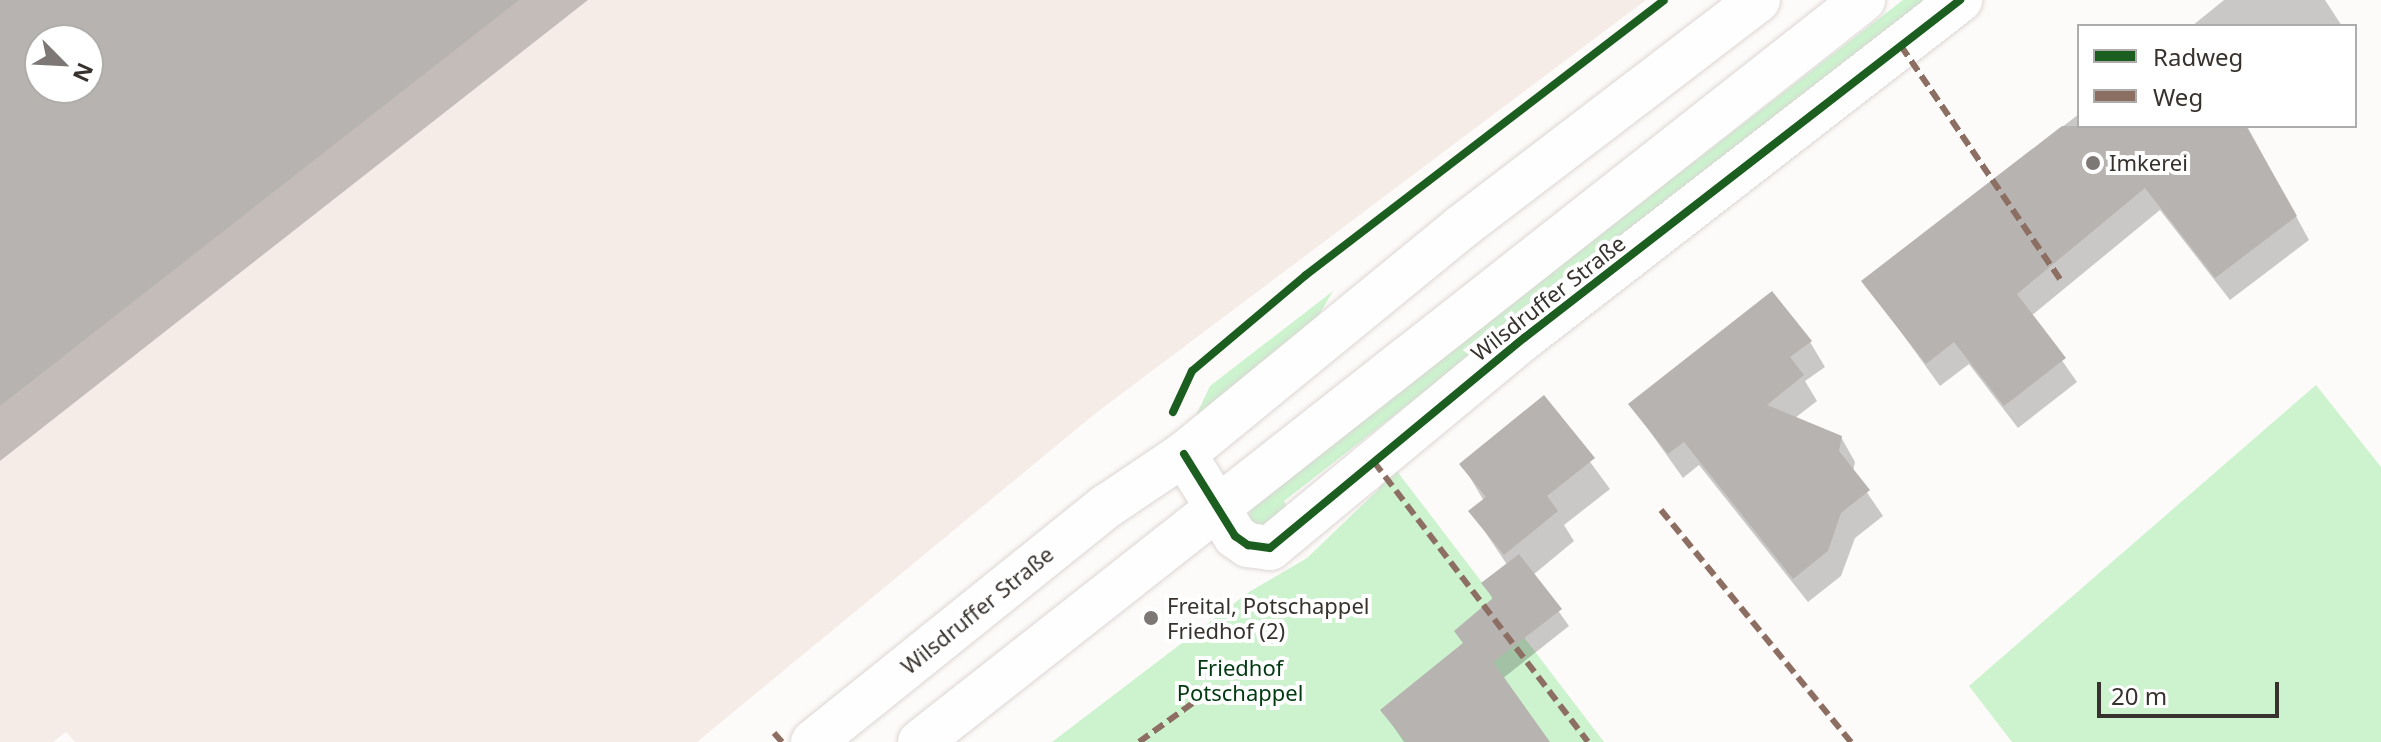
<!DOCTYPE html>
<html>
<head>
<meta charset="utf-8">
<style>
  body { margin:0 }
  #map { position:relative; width:2381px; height:742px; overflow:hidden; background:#fdfbf9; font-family:"Noto Sans",sans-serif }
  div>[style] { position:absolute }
  .built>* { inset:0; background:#f5ece7 }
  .green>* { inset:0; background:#ccf2ce }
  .shadow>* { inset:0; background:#0003 }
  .building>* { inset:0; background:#b7b3b0 }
  .roads { filter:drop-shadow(0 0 2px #dbd6d4) drop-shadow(0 0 2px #dbd6d4) }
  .street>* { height:44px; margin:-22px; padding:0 22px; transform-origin:22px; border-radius:22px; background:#fffefe }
  .secondary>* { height:44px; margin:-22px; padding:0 22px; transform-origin:22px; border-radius:22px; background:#fffefe }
  .quiet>* { height:6px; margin-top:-3px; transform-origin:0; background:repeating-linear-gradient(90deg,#8d6e63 0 12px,transparent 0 18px) }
  .cycleway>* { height:8px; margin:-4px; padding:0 4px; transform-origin:4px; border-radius:4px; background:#1b5e20 }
  .dots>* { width:22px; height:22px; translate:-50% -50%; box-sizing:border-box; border:4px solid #fff; border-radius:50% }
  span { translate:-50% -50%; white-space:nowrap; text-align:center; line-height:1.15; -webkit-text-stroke:8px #fff; paint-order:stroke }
  .poi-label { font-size:22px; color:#38322e }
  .left { translate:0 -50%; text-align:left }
  .street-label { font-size:22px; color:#38322e }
  .park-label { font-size:22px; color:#013910 }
  .legend { position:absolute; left:2077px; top:24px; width:280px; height:104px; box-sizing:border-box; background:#fff; border:2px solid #afadab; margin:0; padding:10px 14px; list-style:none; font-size:24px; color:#38322e }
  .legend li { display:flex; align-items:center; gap:16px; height:40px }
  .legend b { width:40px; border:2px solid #afadab }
  .north { position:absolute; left:24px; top:24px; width:80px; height:80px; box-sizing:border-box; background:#fff; border:2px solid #afadab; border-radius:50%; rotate:114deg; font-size:22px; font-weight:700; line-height:32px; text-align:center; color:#38322e }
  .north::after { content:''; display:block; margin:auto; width:28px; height:36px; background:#7d7875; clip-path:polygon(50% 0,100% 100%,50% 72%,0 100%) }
  .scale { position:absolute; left:2097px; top:682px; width:182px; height:36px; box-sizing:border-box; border:4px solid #38322e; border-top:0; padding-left:10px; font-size:24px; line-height:28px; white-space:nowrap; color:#38322e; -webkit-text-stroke:6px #fff; paint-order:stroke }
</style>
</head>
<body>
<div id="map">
  <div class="built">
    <div style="clip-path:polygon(evenodd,0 0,1646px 0,1096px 413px,697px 742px,75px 742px,66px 732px,53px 742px,0 742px,0 0,40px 40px,88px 40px,88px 88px,40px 88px,40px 40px)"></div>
  </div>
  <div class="green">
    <div style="clip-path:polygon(1903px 0,1928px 0,1284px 501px,1290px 514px,1258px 528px,1248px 520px,1252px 504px)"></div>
    <div style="clip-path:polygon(1333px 291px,1316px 320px,1190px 428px,1210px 386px)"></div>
    <div style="clip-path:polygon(2316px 385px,2381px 467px,2381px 742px,2012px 742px,1969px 686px)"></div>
    <div style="clip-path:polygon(1393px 466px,1604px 742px,1052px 742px,1249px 592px,1307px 558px,1378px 490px)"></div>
  </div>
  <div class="shadow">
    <div style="clip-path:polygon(evenodd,0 0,588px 0,0 461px,0 0,40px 40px,88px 40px,88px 88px,40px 88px,40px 40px)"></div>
    <div style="clip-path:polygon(2224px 0,2325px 0,2342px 26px,2192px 26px)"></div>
    <div style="clip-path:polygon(2079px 114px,2079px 126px,2247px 126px,2309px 240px,2230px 300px,2160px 210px,2031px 316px,2077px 382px,2018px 428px,1969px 364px,1940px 386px,1864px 281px)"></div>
    <div style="clip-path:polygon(1810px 342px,1825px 367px,1805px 381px,1817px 401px,1795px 418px,1841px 437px,1855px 462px,1853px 472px,1883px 516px,1855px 538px,1841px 576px,1808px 602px,1699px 465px,1683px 478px,1631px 405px)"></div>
    <div style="clip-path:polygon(1543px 398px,1610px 489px,1564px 525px,1574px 541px,1533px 575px,1569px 626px,1502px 679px,1548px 742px,1404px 742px,1382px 710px,1464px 644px,1494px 601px,1484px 584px,1508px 566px,1471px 511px,1484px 501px,1462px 464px)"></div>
  </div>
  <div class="building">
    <div style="clip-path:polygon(evenodd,0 0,519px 0,0 406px,0 0,40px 40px,88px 40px,88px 88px,40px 88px,40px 40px)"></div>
    <div style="clip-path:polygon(2062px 126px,2246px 126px,2297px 216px,2215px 278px,2145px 188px,2017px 294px,2066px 358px,2004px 406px,1954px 342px,1926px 364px,1861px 281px)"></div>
    <div style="clip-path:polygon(1772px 291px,1812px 341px,1790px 357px,1804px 375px,1767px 405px,1842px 436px,1839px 451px,1870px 490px,1841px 513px,1828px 551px,1793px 579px,1684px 442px,1668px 454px,1628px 404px)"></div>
    <div style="clip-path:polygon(1544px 395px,1595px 458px,1547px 496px,1558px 511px,1504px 555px,1468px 511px,1486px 497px,1459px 464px)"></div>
    <div style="clip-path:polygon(1519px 554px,1562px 609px,1493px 662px,1550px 742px,1406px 742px,1380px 710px,1463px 643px,1454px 631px,1493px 598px,1481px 583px)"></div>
  </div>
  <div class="roads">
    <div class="street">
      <div style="left:1184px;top:454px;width:97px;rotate:58.1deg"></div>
      <div style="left:1235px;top:536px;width:16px;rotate:35deg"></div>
      <div style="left:1248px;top:545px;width:22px;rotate:8deg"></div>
      <div style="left:1270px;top:548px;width:330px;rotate:-39.6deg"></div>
      <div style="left:1524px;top:338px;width:552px;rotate:-37.78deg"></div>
    </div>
    <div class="secondary">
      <div style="left:813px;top:742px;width:377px;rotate:-38.8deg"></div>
      <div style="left:1107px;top:506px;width:93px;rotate:-34deg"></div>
      <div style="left:1184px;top:454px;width:357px;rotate:-39.3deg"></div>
      <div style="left:1460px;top:228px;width:375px;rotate:-37.4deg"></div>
      <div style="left:920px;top:742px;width:1200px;rotate:-38.2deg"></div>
    </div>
  </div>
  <div class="quiet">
    <div style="left:1901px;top:46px;width:286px;rotate:55.7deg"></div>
    <div style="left:1374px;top:462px;width:352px;rotate:52.6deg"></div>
    <div style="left:1661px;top:510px;width:300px;rotate:50.7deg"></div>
    <div style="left:774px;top:733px;width:12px;rotate:48deg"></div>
    <div style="left:1139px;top:742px;width:85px;rotate:-35.9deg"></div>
  </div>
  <div class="cycleway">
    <div style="left:1173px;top:412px;width:45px;rotate:-65.1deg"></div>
    <div style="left:1192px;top:371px;width:149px;rotate:-40.1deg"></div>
    <div style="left:1306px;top:275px;width:451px;rotate:-37.5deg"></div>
    <div style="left:1184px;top:454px;width:97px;rotate:58.1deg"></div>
    <div style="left:1235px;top:536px;width:16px;rotate:35deg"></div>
    <div style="left:1248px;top:545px;width:22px;rotate:8deg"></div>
    <div style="left:1270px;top:548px;width:330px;rotate:-39.6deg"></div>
    <div style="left:1524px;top:338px;width:552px;rotate:-37.78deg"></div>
  </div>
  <div class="dots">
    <div style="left:2093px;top:163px;background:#7d7875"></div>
    <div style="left:1151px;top:618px;background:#7d7875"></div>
  </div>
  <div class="poi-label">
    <span class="left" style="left:2109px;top:163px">Imkerei</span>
    <span class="left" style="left:1167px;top:618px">Freital, Potschappel<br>Friedhof (2)</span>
  </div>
  <div class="street-label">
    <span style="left:1548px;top:298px;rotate:-38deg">Wilsdruffer Straße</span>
    <span style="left:977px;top:610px;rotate:-39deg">Wilsdruffer Straße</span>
  </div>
  <div class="park-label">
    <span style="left:1240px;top:680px">Friedhof<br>Potschappel</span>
  </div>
  <ul class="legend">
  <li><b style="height:10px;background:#1b5e20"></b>Radweg</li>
  <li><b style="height:10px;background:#8d6e63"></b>Weg</li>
  </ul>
  <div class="north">N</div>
  <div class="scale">20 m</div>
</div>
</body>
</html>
